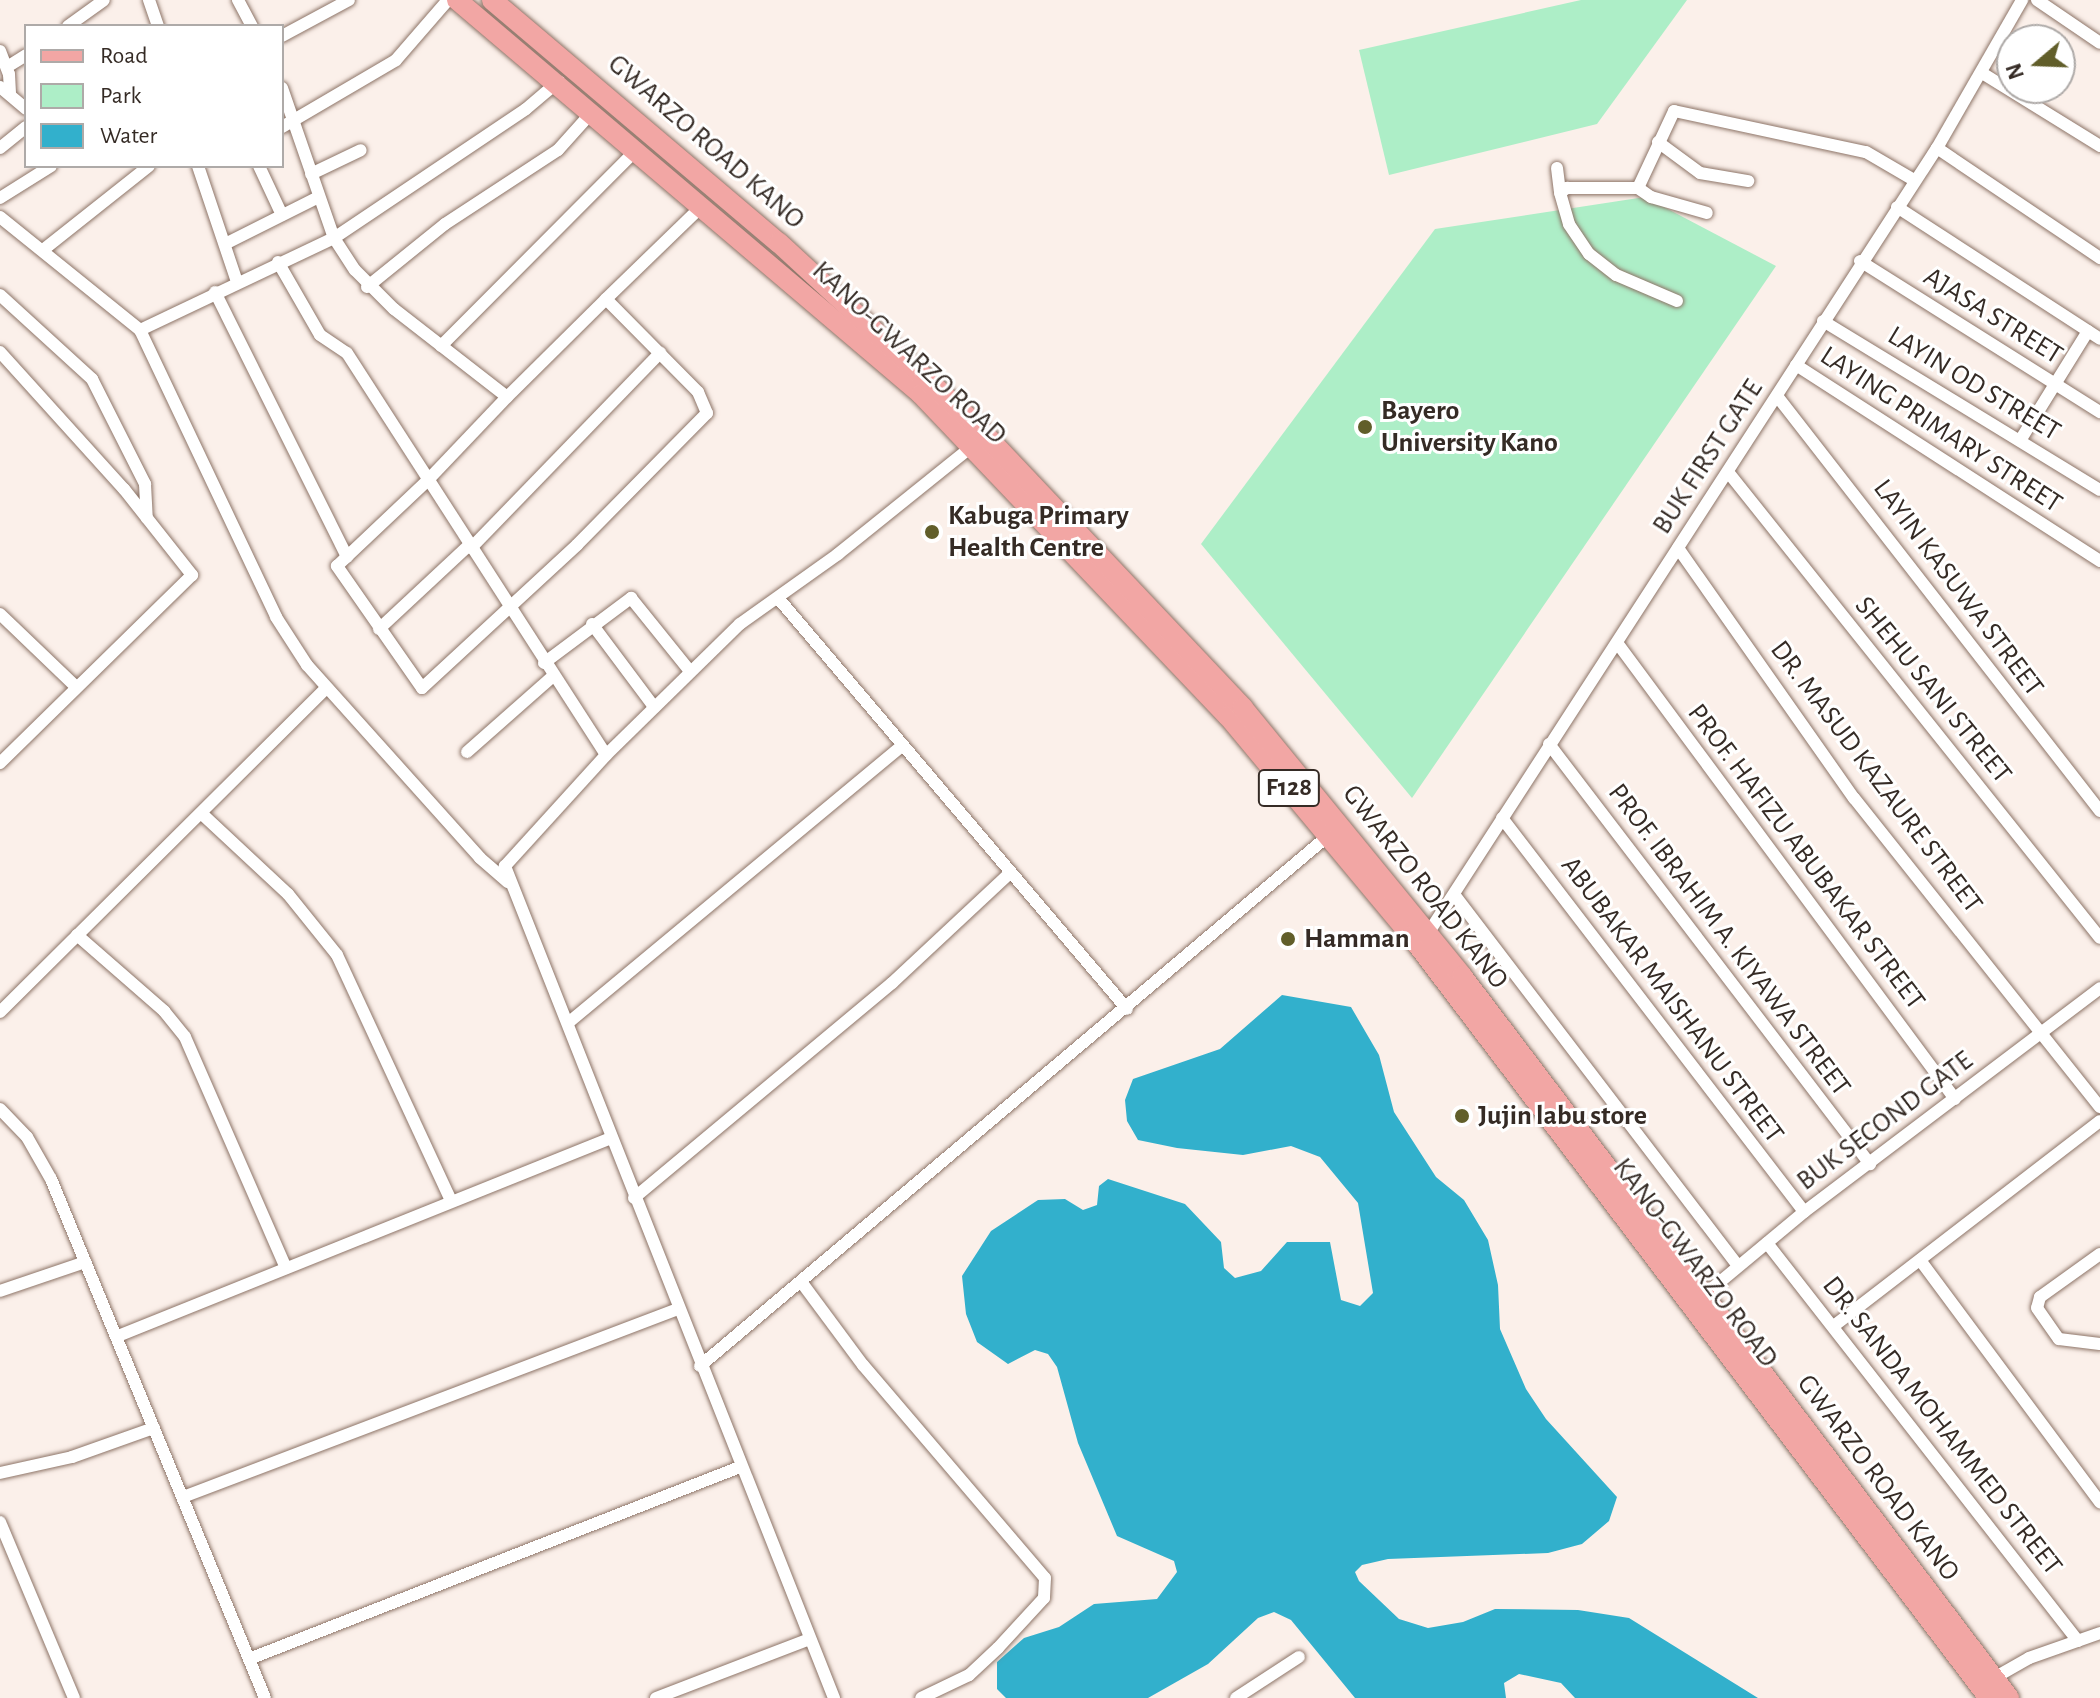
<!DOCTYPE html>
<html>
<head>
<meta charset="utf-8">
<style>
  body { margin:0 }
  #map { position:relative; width:2100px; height:1698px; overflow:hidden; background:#fbf0ea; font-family:"Alegreya Sans",sans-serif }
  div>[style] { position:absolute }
  .green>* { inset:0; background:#adeec7 }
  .water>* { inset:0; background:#32b0cc }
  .roads { filter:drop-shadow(0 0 2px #8d7467) drop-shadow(0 0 2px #8d7467) }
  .street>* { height:12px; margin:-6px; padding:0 6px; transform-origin:6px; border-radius:6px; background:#fff }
  .primary>* { height:20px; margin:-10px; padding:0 10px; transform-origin:10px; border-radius:10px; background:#f2a6a4 }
  .dots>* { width:22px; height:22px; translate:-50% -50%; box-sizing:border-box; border:4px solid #fff; border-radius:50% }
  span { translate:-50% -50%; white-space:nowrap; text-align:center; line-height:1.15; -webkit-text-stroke:6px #fff; paint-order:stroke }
  .shield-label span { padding:2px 6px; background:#fff; border:2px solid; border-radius:6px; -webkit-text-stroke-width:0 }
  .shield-label { font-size:26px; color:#352b25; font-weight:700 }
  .street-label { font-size:28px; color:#352b25 }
  .poi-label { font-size:28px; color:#352b25; font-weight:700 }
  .left { translate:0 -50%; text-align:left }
  .legend { position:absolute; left:24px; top:24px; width:260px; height:144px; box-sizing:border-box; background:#fff; border:2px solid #aeaaa8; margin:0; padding:10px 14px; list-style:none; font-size:24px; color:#352b25 }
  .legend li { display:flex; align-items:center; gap:16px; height:40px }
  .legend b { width:40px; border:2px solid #aeaaa8 }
  .north { position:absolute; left:1996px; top:24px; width:80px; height:80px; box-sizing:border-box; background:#fff; border:2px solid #aeaaa8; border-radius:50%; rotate:251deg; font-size:22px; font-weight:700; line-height:32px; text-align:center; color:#352b25 }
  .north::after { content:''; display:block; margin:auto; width:28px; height:36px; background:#615e2a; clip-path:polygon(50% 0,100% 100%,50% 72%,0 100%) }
</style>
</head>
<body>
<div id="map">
  <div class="green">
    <div style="clip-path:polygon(1581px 0,1687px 0,1597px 124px,1389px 175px,1359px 50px)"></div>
    <div style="clip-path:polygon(1645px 197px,1776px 266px,1412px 798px,1201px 544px,1435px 229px)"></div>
  </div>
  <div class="water">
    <div style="clip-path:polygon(1282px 995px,1351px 1007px,1379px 1055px,1394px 1112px,1436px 1177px,1464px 1200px,1488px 1240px,1498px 1285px,1500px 1329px,1526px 1389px,1546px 1419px,1617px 1497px,1609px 1521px,1582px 1544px,1548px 1553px,1388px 1559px,1362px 1565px,1355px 1572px,1359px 1581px,1399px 1619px,1428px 1628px,1463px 1622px,1495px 1609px,1578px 1610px,1629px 1618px,1758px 1698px,1575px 1698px,1561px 1683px,1519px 1674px,1504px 1683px,1506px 1698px,1355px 1698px,1291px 1620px,1274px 1612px,1258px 1618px,1208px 1664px,1148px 1698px,1006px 1698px,997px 1689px,997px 1662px,1024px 1638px,1059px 1627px,1094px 1604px,1157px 1599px,1177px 1572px,1174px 1561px,1117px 1536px,1078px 1443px,1057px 1367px,1048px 1354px,1035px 1350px,1008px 1364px,977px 1342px,966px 1314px,962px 1276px,991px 1231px,1038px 1200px,1065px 1199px,1083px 1210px,1097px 1205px,1099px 1186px,1108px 1179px,1185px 1204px,1221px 1242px,1224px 1268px,1235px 1278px,1261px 1271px,1287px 1242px,1330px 1242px,1341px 1300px,1360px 1306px,1373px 1293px,1358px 1203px,1320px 1157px,1291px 1146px,1243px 1155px,1177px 1148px,1138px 1140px,1127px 1121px,1125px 1100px,1133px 1079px,1220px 1049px)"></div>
  </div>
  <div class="roads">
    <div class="street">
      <div style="left:149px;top:0;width:28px;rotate:71deg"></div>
      <div style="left:238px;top:0;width:30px;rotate:62deg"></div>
      <div style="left:2037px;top:0;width:76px;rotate:34.3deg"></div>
      <div style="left:68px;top:26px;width:44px;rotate:-35.8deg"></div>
      <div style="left:282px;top:36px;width:76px;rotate:-28.2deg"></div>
      <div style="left:0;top:51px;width:25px;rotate:69deg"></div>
      <div style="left:9px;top:74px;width:20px;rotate:87deg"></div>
      <div style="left:7px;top:67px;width:22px;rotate:-32deg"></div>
      <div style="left:1982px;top:73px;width:139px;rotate:31.7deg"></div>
      <div style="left:0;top:87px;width:34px;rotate:40deg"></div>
      <div style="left:282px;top:88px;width:159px;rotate:70.9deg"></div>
      <div style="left:334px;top:238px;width:38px;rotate:57deg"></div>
      <div style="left:355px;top:270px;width:55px;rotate:45deg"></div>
      <div style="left:394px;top:309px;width:143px;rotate:37.9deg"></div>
      <div style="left:282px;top:127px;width:132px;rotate:-30.4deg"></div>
      <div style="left:396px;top:60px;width:79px;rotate:-49.1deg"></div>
      <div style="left:1658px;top:142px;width:52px;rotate:36.4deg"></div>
      <div style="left:1700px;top:173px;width:49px;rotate:9.5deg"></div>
      <div style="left:0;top:148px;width:33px;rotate:-39deg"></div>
      <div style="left:1937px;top:148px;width:197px;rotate:34deg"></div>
      <div style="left:198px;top:166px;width:122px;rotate:71.4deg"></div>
      <div style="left:259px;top:166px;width:54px;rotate:64.9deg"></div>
      <div style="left:1557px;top:168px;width:23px;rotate:83deg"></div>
      <div style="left:311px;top:174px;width:55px;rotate:-25.6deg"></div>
      <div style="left:1638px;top:188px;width:16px;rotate:35deg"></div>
      <div style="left:1651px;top:197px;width:58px;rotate:15.9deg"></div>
      <div style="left:0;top:198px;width:60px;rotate:-32.1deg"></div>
      <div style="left:1897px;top:207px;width:242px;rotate:33deg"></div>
      <div style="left:0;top:217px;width:180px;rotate:38.9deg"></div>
      <div style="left:140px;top:330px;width:318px;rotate:64.6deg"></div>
      <div style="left:276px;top:617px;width:57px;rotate:57.1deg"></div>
      <div style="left:307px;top:665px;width:259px;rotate:48.1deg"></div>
      <div style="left:480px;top:858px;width:37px;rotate:41deg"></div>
      <div style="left:225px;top:244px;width:105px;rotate:-26.6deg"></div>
      <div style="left:43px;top:250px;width:135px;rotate:-38.4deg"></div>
      <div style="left:1860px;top:261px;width:284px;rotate:32.2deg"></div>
      <div style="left:278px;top:262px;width:84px;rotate:60.1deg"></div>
      <div style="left:320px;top:335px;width:32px;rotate:34deg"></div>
      <div style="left:347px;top:353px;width:478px;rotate:57.2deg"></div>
      <div style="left:367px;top:287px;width:100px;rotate:-38.9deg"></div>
      <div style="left:445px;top:224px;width:135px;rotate:-33.2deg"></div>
      <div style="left:558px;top:150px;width:52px;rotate:-48.1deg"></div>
      <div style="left:215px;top:292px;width:296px;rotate:63.5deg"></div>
      <div style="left:0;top:295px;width:125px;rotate:42.4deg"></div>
      <div style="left:92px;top:379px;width:118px;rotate:63.2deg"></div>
      <div style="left:145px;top:484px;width:34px;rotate:87deg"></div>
      <div style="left:606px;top:299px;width:131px;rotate:45.3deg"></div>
      <div style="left:698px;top:392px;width:23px;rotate:67deg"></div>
      <div style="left:707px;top:413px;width:185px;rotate:134.6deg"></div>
      <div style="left:577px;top:545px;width:211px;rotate:137.3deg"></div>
      <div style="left:422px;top:688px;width:149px;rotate:-124.9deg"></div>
      <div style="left:337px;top:566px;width:124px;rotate:-43.4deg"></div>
      <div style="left:427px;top:481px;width:116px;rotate:-46.4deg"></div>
      <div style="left:507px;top:397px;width:139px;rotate:-44.7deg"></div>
      <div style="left:606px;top:299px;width:135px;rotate:-44.1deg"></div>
      <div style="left:1677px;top:301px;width:66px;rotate:-156.9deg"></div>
      <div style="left:1616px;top:275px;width:34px;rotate:-142deg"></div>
      <div style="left:1589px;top:254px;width:36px;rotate:-124deg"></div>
      <div style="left:1569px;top:224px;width:32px;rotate:-106deg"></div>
      <div style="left:1560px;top:193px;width:9px;rotate:-36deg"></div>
      <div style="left:1567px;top:188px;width:71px"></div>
      <div style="left:1638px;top:188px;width:85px;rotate:-64.9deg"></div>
      <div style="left:1674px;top:111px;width:196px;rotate:12.1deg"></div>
      <div style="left:1866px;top:152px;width:56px;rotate:30.3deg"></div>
      <div style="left:1823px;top:321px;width:324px;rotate:31.4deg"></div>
      <div style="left:140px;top:330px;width:215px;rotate:-25.4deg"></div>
      <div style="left:334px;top:238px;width:231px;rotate:-33.9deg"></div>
      <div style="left:526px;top:109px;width:43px;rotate:-40.3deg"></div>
      <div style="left:441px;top:346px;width:278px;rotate:-45.1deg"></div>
      <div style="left:0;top:352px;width:185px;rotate:47.9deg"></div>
      <div style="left:124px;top:489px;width:110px;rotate:51.7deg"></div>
      <div style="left:192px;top:575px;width:269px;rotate:135.6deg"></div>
      <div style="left:1796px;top:365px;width:362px;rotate:32.8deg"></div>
      <div style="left:1777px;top:396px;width:526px;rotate:52.11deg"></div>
      <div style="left:2021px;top:439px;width:127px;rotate:-58.2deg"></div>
      <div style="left:1728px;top:472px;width:596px;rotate:51.4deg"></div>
      <div style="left:471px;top:548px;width:272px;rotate:-45.9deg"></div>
      <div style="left:1678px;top:548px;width:306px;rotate:54.9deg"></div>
      <div style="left:1854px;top:798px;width:395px;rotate:51.5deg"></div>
      <div style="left:778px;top:598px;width:539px;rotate:49.66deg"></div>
      <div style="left:0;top:614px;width:105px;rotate:43.8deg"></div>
      <div style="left:592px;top:624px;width:104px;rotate:53.2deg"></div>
      <div style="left:379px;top:629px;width:123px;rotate:-43deg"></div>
      <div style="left:1618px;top:644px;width:566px;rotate:53.47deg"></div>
      <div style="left:544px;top:663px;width:109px;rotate:-36.8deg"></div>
      <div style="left:631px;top:598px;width:94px;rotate:51.1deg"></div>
      <div style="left:1549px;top:744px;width:529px;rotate:52.61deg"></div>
      <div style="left:467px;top:752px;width:113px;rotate:-41.4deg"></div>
      <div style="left:201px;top:813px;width:119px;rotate:43deg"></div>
      <div style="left:288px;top:894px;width:78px;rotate:51.2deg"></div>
      <div style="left:337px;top:955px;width:271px;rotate:65.1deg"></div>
      <div style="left:1502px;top:818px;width:496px;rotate:52.5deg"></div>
      <div style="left:1456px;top:897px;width:464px;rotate:52.6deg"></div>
      <div style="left:77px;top:935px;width:116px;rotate:41.1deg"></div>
      <div style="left:164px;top:1011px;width:33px;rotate:51deg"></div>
      <div style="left:185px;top:1037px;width:252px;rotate:66.4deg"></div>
      <div style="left:1427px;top:935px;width:938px;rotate:-57.06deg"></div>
      <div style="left:1937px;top:148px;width:171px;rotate:-60.1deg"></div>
      <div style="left:0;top:1012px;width:460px;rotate:-44.8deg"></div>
      <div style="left:568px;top:1023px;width:432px;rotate:-39.7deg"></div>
      <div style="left:0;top:1109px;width:39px;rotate:46deg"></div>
      <div style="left:27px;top:1137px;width:48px;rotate:60.3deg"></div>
      <div style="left:51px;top:1179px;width:561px;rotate:67.59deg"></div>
      <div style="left:634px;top:1198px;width:336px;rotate:-39.8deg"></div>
      <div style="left:892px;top:983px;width:158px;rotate:-43deg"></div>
      <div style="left:1767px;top:1243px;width:505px;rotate:52deg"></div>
      <div style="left:2100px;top:1254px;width:74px;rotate:144.4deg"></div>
      <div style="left:2040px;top:1297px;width:11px;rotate:105deg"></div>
      <div style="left:2037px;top:1308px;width:38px;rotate:55deg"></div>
      <div style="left:2059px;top:1339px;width:41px;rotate:7deg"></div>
      <div style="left:1920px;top:1260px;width:302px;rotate:53.4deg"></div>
      <div style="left:802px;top:1283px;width:102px;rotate:53.4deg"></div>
      <div style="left:863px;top:1365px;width:280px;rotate:49.5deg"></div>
      <div style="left:1045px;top:1578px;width:20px;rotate:93deg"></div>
      <div style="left:1044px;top:1598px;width:68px;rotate:132.6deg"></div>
      <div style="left:998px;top:1648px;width:40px;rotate:137deg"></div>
      <div style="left:969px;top:1675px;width:53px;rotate:154.4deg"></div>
      <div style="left:0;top:1291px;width:90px;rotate:-18.8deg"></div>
      <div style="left:1703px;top:1296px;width:131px;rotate:-39.7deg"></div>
      <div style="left:1804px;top:1212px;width:371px;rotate:-37.1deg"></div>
      <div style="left:1835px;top:1325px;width:334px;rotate:-37.6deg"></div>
      <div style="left:118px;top:1336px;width:531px;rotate:-21.88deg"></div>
      <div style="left:700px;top:1366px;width:823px;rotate:-40.17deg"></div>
      <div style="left:0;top:1473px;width:74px;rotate:-12.5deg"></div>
      <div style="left:72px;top:1457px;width:87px;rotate:-19.5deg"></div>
      <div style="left:183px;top:1497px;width:529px;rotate:-20.8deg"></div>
      <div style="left:0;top:1522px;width:191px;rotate:67.2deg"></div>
      <div style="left:249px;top:1659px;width:527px;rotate:-21.36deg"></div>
      <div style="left:1994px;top:1678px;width:40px;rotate:-29.7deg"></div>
      <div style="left:2029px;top:1658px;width:75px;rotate:-19.4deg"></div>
      <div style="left:656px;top:1698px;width:165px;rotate:-21deg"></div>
      <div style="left:834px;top:1698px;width:895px;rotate:-111.58deg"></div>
      <div style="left:505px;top:866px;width:150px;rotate:-47.7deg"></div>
      <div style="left:606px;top:755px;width:187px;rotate:-44.4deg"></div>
      <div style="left:740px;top:624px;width:120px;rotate:-35.5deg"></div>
      <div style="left:838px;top:554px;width:171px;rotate:-38.8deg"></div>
      <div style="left:1236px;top:1698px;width:75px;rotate:-33.1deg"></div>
    </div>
    <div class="primary">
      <div style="left:457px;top:0;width:609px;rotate:40.34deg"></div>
      <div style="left:921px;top:394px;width:445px;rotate:46.4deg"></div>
      <div style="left:1228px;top:716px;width:286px;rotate:50.2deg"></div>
      <div style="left:1411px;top:936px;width:956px;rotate:52.82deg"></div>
      <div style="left:492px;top:0;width:376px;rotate:40.3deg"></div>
      <div style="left:779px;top:243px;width:263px;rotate:42.7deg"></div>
      <div style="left:972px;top:421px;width:395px;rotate:46.6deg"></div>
      <div style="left:1243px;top:708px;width:346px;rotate:50.7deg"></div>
      <div style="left:1462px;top:976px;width:906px;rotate:52.85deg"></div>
    </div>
  </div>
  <div class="dots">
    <div style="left:1365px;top:427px;background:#615e2a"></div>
    <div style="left:932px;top:532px;background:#615e2a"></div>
    <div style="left:1288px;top:939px;background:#615e2a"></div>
    <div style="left:1462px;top:1116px;background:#615e2a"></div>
  </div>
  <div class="shield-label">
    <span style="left:1289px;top:788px">F128</span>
  </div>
  <div class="street-label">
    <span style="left:706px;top:142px;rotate:41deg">GWARZO ROAD KANO</span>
    <span style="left:1993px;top:316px;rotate:32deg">AJASA STREET</span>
    <span style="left:909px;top:353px;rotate:43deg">KANO-GWARZO ROAD</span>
    <span style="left:1974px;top:384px;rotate:31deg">LAYIN OD STREET</span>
    <span style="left:1941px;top:430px;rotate:33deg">LAYING PRIMARY STREET</span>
    <span style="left:1708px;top:457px;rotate:-57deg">BUK FIRST GATE</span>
    <span style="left:1958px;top:588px;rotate:53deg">LAYIN KASUWA STREET</span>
    <span style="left:1933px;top:690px;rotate:51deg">SHEHU SANI STREET</span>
    <span style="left:1876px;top:777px;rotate:53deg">DR. MASUD KAZAURE STREET</span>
    <span style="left:1806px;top:857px;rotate:53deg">PROF. HAFIZU ABUBAKAR STREET</span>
    <span style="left:1425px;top:887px;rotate:52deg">GWARZO ROAD KANO</span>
    <span style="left:1729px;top:940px;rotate:53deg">PROF. IBRAHIM A. KIYAWA STREET</span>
    <span style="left:1672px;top:1000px;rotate:53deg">ABUBAKAR MAISHANU STREET</span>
    <span style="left:1885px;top:1121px;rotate:-37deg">BUK SECOND GATE</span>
    <span style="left:1695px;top:1263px;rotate:53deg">KANO-GWARZO ROAD</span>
    <span style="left:1942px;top:1426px;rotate:52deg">DR. SANDA MOHAMMED STREET</span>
    <span style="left:1878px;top:1478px;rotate:53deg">GWARZO ROAD KANO</span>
  </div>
  <div class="poi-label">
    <span class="left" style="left:1381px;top:427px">Bayero<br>University Kano</span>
    <span class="left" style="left:948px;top:532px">Kabuga Primary<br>Health Centre</span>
    <span class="left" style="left:1304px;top:939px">Hamman</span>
    <span class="left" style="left:1478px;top:1116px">Jujin labu store</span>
  </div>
  <ul class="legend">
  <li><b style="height:10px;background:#f2a6a4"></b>Road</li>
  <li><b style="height:22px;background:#adeec7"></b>Park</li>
  <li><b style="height:22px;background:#32b0cc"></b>Water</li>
  </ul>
  <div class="north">N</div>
</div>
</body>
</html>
